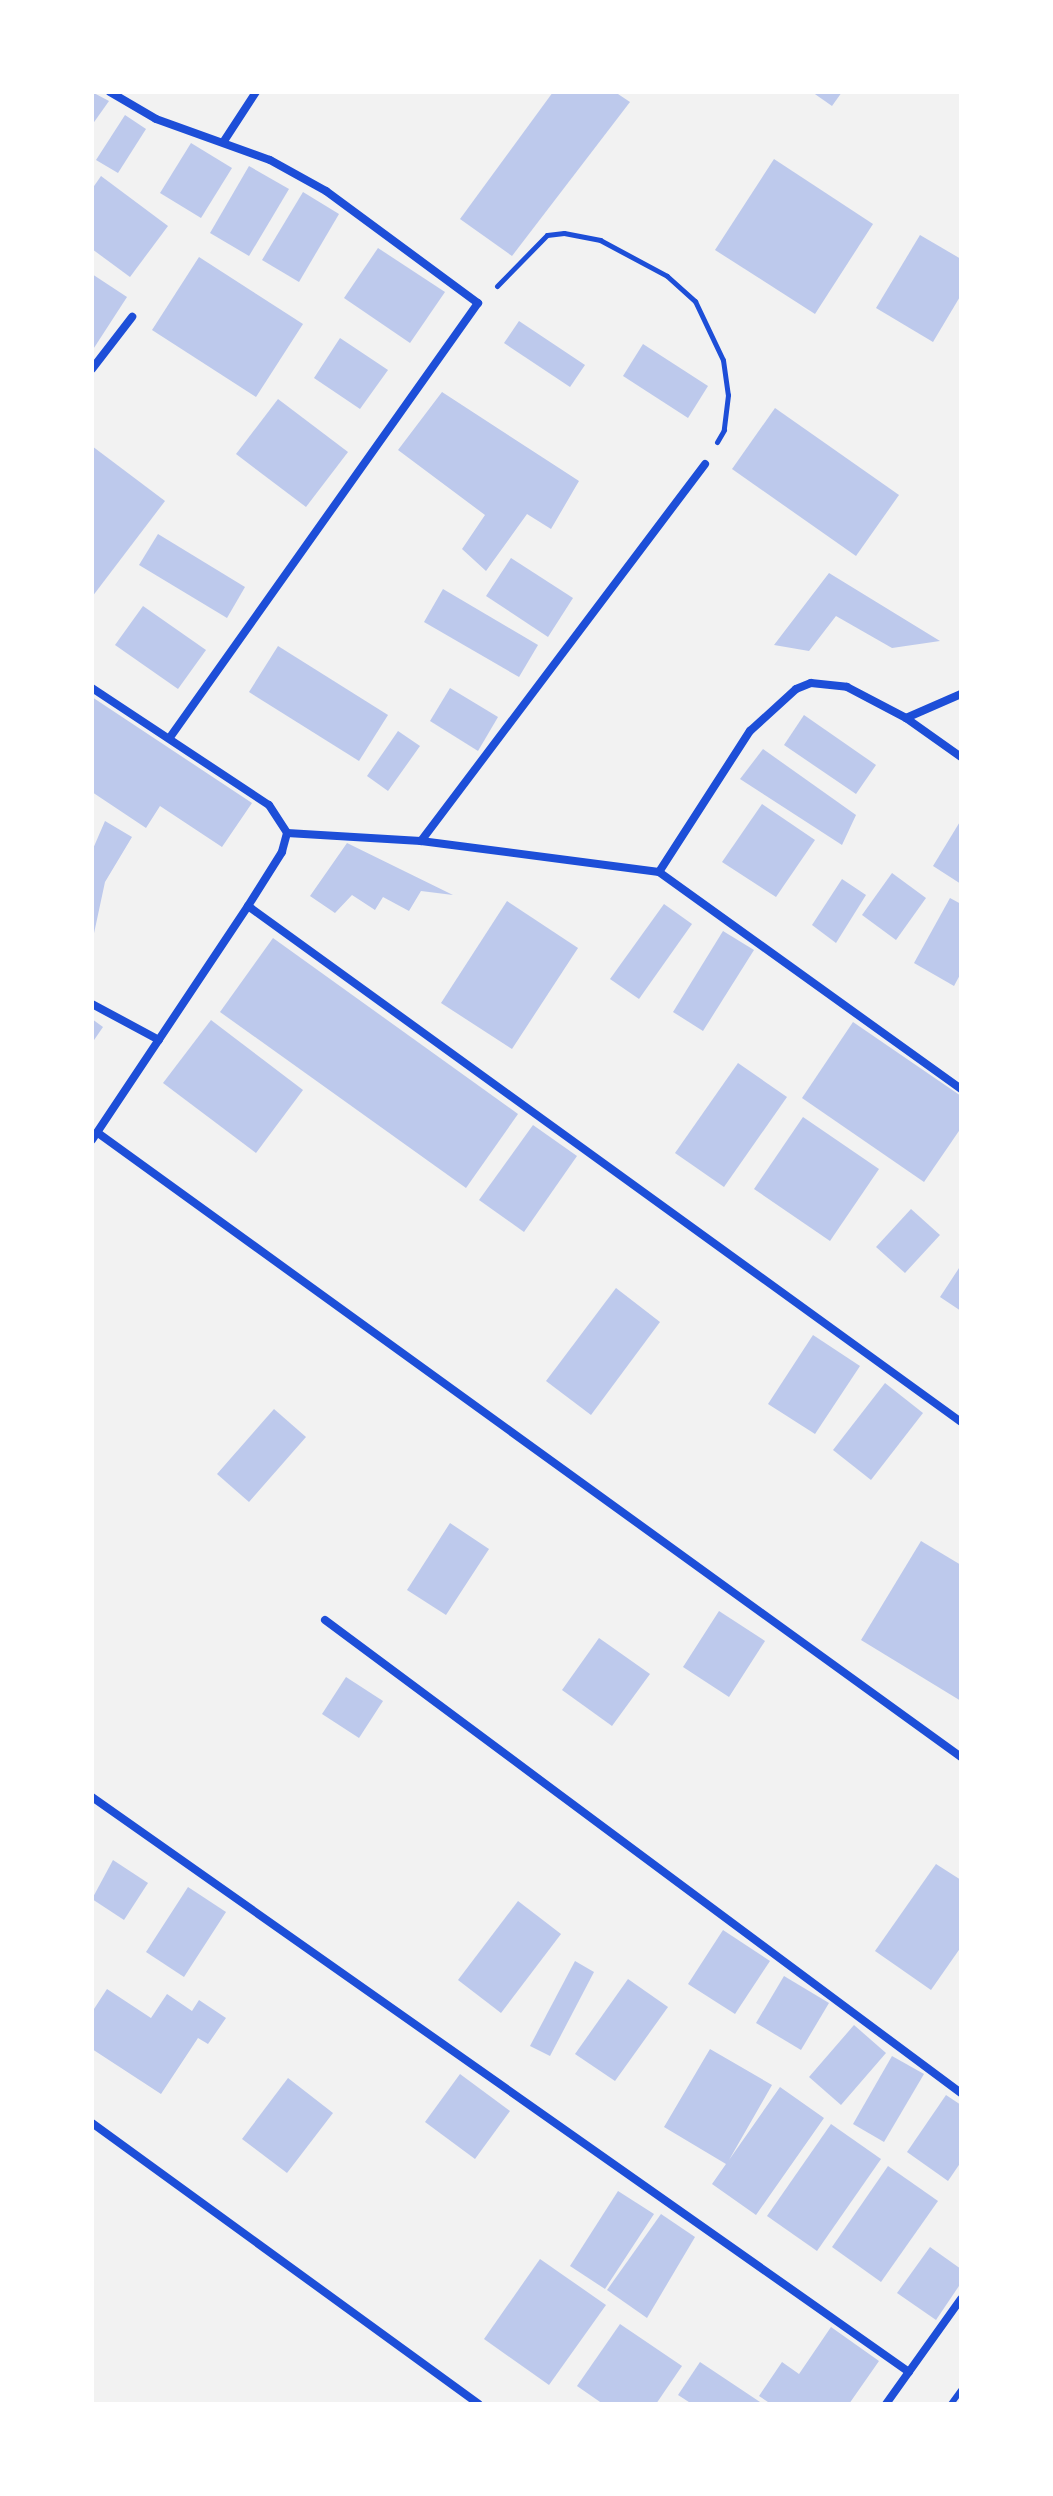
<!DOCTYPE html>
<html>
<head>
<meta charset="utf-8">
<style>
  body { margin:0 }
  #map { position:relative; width:1053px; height:2496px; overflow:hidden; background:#f2f2f2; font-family:Overpass,sans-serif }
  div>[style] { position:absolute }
  .building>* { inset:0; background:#bdc9ec }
  .path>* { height:5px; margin:-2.5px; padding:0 2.5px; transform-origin:2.5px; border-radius:2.5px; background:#1d4ed8 }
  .service>* { height:6px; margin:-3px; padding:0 3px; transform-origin:3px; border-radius:3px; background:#1d4ed8 }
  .minor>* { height:8px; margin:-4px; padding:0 4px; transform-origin:4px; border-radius:4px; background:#1d4ed8 }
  span { translate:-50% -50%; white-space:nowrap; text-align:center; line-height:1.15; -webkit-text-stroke:6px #fff; paint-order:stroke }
  .frame { position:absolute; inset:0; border:94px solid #fff; pointer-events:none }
</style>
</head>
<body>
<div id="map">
  <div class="building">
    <div style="clip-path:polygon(92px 92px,109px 101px,92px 125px)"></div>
    <div style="clip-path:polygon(553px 92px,615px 92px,630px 102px,512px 256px,460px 219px)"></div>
    <div style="clip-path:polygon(812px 92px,842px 92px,832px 106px)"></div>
    <div style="clip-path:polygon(125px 115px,146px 129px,118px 173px,96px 160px)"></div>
    <div style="clip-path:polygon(191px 143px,232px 168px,201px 218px,160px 193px)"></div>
    <div style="clip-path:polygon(774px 159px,873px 224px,815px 314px,715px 250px)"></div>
    <div style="clip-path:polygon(249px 166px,289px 189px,249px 256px,210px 233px)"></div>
    <div style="clip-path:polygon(101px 176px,168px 226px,130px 277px,92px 249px,92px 189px)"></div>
    <div style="clip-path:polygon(303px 192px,339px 214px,299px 282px,262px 260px)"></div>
    <div style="clip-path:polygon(920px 235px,961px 259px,961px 295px,933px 342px,876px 308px)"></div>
    <div style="clip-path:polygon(378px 248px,445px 292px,410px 343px,344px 298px)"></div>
    <div style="clip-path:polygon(199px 257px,303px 324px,256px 397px,152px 330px)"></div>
    <div style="clip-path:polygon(92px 274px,127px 297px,92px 351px)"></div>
    <div style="clip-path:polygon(519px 321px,585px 365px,570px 387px,504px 343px)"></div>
    <div style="clip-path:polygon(340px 338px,388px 370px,360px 409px,314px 378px)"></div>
    <div style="clip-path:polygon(643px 344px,708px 386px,688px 418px,623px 376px)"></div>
    <div style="clip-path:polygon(442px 392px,579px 481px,551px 529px,527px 514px,486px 571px,462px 549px,485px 515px,398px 450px)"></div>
    <div style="clip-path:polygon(278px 399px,348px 452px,306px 507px,236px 454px)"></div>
    <div style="clip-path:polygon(775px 408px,899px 495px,856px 556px,732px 469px)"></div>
    <div style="clip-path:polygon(92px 446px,165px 501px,92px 597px)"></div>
    <div style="clip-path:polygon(158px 534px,245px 587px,227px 618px,139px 565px)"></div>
    <div style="clip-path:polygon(511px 558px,573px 598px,548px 637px,486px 596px)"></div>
    <div style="clip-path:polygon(829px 573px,940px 641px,892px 648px,836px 616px,809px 651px,774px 645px)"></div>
    <div style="clip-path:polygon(443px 589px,538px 645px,519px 677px,424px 622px)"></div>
    <div style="clip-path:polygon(143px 606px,206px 650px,178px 689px,115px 645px)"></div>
    <div style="clip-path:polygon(278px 646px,388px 715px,359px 761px,249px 692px)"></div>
    <div style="clip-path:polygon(450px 688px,498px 717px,478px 751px,430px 721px)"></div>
    <div style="clip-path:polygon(92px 697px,252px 803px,222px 847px,160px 806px,146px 828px,92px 792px)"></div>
    <div style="clip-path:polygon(804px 715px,876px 765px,856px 794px,784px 745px)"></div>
    <div style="clip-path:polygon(398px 731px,420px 746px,388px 791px,367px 776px)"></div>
    <div style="clip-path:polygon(763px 749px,856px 815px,842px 845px,740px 779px)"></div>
    <div style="clip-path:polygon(762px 804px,815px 840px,776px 897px,722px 862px)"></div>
    <div style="clip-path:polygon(961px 820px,961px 884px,933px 866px)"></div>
    <div style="clip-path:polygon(105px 821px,132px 837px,105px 882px,93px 938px,92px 851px)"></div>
    <div style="clip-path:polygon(347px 843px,453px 895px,421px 891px,409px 911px,383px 897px,375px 910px,352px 895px,335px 913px,310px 896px)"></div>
    <div style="clip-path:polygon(892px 873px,926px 898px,896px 940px,862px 915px)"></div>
    <div style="clip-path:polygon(842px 879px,866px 895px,836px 943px,812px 925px)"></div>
    <div style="clip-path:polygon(950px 898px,961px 904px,961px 973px,954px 986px,914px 963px)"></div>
    <div style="clip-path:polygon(507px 901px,578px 948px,512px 1049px,441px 1003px)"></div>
    <div style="clip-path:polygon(664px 904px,692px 924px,639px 999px,610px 979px)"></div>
    <div style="clip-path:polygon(723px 931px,754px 950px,703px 1031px,673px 1012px)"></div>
    <div style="clip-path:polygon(273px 938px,518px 1114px,466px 1188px,220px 1012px)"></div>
    <div style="clip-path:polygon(92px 1019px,103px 1027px,92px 1043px)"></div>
    <div style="clip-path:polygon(211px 1020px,303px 1090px,256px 1153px,163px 1083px)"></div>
    <div style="clip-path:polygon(853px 1022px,961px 1096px,961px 1128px,924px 1182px,802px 1098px)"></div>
    <div style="clip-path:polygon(738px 1063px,787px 1097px,724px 1187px,675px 1153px)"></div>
    <div style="clip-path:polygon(803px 1117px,879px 1169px,830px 1241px,754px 1189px)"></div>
    <div style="clip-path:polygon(533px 1125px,577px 1156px,524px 1232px,479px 1200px)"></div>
    <div style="clip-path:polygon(911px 1209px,940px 1235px,905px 1273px,876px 1247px)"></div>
    <div style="clip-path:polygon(961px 1265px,961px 1311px,940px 1297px)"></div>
    <div style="clip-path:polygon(616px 1288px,660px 1322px,591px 1415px,546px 1381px)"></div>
    <div style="clip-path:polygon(813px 1335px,860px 1366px,815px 1434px,768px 1404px)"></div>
    <div style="clip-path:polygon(885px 1383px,923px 1413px,871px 1480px,833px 1450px)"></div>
    <div style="clip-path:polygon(274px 1409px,306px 1437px,249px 1502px,217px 1474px)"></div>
    <div style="clip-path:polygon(450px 1523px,489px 1549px,446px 1615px,407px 1590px)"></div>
    <div style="clip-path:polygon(921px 1541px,961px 1565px,961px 1701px,861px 1640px)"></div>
    <div style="clip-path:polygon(719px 1611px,765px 1641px,729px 1697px,683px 1667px)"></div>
    <div style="clip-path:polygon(599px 1638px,650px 1674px,612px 1726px,562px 1690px)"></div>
    <div style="clip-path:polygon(346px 1677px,383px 1701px,359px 1738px,322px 1714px)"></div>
    <div style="clip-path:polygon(113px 1860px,148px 1883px,124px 1920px,92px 1899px)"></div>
    <div style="clip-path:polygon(936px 1864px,961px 1880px,961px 1947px,931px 1990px,875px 1951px)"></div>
    <div style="clip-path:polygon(188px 1887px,226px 1912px,184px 1977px,146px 1952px)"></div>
    <div style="clip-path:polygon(518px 1901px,561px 1934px,501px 2013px,458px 1980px)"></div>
    <div style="clip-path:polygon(723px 1930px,770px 1961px,735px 2014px,688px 1984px)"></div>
    <div style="clip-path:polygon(575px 1961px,594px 1972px,550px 2056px,530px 2046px)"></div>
    <div style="clip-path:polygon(784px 1976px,829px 2003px,801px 2050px,756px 2023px)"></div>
    <div style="clip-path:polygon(628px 1979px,668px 2007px,615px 2081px,575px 2054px)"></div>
    <div style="clip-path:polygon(107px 1989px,151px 2018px,167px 1994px,192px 2011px,199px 2000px,226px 2018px,208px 2044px,198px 2038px,161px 2094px,92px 2049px,92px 2012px)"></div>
    <div style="clip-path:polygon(854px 2025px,886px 2053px,841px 2105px,809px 2077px)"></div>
    <div style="clip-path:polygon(710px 2049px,772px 2085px,729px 2160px,780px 2087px,824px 2118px,756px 2215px,712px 2184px,726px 2164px,664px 2127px)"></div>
    <div style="clip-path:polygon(892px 2056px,924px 2074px,884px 2142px,853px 2124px)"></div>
    <div style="clip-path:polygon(460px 2074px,510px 2111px,475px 2159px,425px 2122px)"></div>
    <div style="clip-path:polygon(288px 2078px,333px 2113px,287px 2173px,242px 2139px)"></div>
    <div style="clip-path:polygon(946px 2095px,961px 2105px,961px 2162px,948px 2181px,907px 2152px)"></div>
    <div style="clip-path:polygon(831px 2124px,881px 2159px,817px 2251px,767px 2216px)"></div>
    <div style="clip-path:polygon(888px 2166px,938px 2201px,881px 2282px,832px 2247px)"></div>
    <div style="clip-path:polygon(618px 2191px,654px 2214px,605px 2289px,570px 2266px)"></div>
    <div style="clip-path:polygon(661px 2214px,695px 2237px,647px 2318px,607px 2290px)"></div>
    <div style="clip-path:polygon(930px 2247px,961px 2269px,961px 2283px,936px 2320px,897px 2293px)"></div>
    <div style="clip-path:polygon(540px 2259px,606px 2305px,549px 2385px,484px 2339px)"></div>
    <div style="clip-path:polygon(620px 2324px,682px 2366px,656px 2404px,603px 2404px,577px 2386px)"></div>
    <div style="clip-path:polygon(831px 2327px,879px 2361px,849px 2404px,771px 2404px,759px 2396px,782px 2362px,799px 2374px)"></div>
    <div style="clip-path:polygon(700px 2362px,763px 2404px,692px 2404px,678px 2395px)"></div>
  </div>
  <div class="path">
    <div style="left:497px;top:286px;width:71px;rotate:-45.6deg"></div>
    <div style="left:547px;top:235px;width:17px;rotate:-7deg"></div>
    <div style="left:564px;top:233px;width:37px;rotate:11deg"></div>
    <div style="left:600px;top:240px;width:76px;rotate:28.2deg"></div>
    <div style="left:667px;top:276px;width:38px;rotate:42deg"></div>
    <div style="left:695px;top:301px;width:65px;rotate:64.6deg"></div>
    <div style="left:723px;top:360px;width:35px;rotate:82deg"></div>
    <div style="left:728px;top:395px;width:35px;rotate:97deg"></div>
    <div style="left:724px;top:430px;width:14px;rotate:120deg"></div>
  </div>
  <div class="service">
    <div style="left:951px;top:2404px;width:17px;rotate:-54deg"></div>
  </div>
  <div class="minor">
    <div style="left:110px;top:92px;width:53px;rotate:30.4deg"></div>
    <div style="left:156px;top:119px;width:121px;rotate:19.8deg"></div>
    <div style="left:270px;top:160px;width:64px;rotate:29deg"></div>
    <div style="left:326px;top:191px;width:189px;rotate:36.4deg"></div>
    <div style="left:478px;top:303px;width:531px;rotate:125.34deg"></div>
    <div style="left:224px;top:141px;width:59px;rotate:-56.9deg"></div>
    <div style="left:92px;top:369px;width:66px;rotate:-52.4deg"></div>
    <div style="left:92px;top:688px;width:212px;rotate:33.5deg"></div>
    <div style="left:269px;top:805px;width:33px;rotate:57deg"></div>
    <div style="left:287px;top:833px;width:20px;rotate:105deg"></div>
    <div style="left:282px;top:852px;width:64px;rotate:122.2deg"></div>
    <div style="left:248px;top:906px;width:281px;rotate:123.7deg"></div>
    <div style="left:906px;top:718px;width:60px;rotate:-23.6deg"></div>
    <div style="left:287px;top:833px;width:134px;rotate:3.4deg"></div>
    <div style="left:421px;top:841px;width:240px;rotate:7.4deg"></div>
    <div style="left:659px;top:872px;width:372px;rotate:35.7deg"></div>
    <div style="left:421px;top:841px;width:472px;rotate:-53deg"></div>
    <div style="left:659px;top:872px;width:168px;rotate:-57.2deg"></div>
    <div style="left:750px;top:731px;width:62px;rotate:-42.4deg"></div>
    <div style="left:796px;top:689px;width:16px;rotate:-22deg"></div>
    <div style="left:811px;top:683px;width:36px;rotate:6deg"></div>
    <div style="left:847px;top:687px;width:67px;rotate:27.7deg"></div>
    <div style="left:906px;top:718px;width:67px;rotate:35.3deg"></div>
    <div style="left:248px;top:906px;width:880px;rotate:35.89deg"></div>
    <div style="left:92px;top:1004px;width:76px;rotate:28.2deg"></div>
    <div style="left:98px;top:1133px;width:1065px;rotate:35.87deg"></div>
    <div style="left:325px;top:1620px;width:793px;rotate:36.64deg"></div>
    <div style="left:92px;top:1797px;width:999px;rotate:35.14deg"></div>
    <div style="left:92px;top:2123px;width:478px;rotate:36deg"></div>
    <div style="left:886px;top:2404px;width:129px;rotate:-54.5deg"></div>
  </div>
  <div class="frame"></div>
</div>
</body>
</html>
